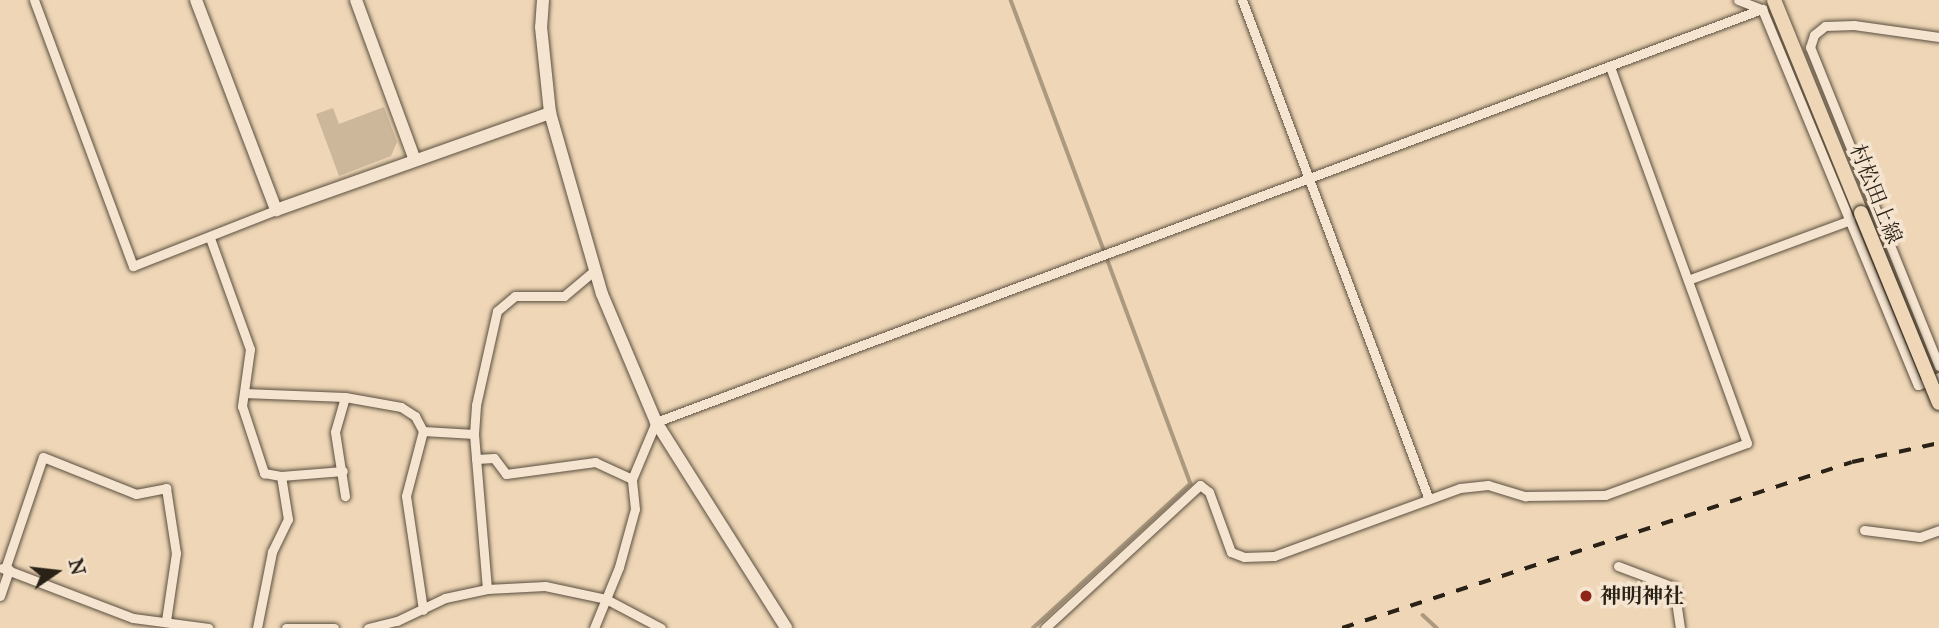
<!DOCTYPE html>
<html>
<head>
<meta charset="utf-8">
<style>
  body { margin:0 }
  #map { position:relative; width:1939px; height:628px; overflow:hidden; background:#eed6b6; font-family:"IM FELL Great Primer","Noto Serif JP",serif }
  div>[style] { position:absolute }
  .green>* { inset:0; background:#cdb79b }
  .stream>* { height:3.5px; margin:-1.75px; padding:0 1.75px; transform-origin:1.75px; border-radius:1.75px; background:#ab9980 }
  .roads { filter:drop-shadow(0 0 2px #5b4f3f) drop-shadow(0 0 2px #5b4f3f) }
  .street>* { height:9px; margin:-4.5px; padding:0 4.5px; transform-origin:4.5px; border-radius:4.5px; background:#f4e4d0 }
  .secondary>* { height:12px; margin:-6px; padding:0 6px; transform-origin:6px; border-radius:6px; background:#f4e4d0 }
  .primary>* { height:14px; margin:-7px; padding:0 7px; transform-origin:7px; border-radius:7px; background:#eed6b6 }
  .rail>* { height:3.5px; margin-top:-1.75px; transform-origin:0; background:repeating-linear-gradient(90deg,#2a2217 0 12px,transparent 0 24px) }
  .bridges { filter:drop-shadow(0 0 2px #2a2217) drop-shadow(0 0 2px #2a2217) }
  .primary-bridge>* { height:14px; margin:-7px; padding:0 7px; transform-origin:7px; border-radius:7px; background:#eed6b6 }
  .dots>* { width:19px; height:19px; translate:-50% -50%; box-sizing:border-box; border:4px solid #f4e4d0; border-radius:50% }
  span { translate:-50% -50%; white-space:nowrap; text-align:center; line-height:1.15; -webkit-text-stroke:7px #f4e4d0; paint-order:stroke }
  .street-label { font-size:21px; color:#2a2217 }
  .poi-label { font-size:21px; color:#2a2217; font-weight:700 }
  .left { translate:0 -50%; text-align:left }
  .north { position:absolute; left:21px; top:537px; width:70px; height:70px; -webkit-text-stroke:5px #f4e4d0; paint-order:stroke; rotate:76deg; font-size:19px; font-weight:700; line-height:28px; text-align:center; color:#2a2217 }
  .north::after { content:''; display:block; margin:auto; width:24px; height:32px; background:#2a2217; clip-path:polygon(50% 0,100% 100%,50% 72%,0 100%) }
</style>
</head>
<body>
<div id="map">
  <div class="green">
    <div style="clip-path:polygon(384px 107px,397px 142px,391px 156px,339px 176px,316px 114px,333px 108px,339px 124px)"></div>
  </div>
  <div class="stream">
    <div style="left:1011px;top:0;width:516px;rotate:69.6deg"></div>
    <div style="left:1191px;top:484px;width:213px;rotate:137.5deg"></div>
    <div style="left:1423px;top:615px;width:19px;rotate:43deg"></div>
  </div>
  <div class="roads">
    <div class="street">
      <div style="left:34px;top:0;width:284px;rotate:69.6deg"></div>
      <div style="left:133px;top:266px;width:154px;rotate:-21.4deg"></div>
      <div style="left:1242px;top:0;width:531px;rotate:69.48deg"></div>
      <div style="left:1738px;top:0;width:26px;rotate:21deg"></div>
      <div style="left:1762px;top:9px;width:407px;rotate:67.5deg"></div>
      <div style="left:1918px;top:385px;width:22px;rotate:-21deg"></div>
      <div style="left:1939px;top:37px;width:86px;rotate:-172deg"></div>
      <div style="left:1854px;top:25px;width:29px;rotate:178deg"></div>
      <div style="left:1825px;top:26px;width:14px;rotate:141deg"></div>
      <div style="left:1814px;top:35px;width:13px;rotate:108deg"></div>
      <div style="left:1810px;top:47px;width:344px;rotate:68deg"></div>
      <div style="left:210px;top:238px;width:118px;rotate:70.2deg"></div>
      <div style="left:250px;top:349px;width:58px;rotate:98deg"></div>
      <div style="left:242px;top:406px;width:71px;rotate:71.8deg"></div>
      <div style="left:264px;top:473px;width:17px;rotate:10deg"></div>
      <div style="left:281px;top:476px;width:44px;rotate:80.8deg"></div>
      <div style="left:288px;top:519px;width:37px;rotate:116deg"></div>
      <div style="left:272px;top:552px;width:77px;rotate:101.2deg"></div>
      <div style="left:1688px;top:280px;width:173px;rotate:-20.3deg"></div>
      <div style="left:244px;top:393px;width:101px;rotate:2.3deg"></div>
      <div style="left:345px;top:397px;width:57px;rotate:10.1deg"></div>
      <div style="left:401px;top:407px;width:17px;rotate:33deg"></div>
      <div style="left:415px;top:416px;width:17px;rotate:62deg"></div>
      <div style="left:423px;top:431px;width:67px;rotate:104.7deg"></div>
      <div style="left:406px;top:496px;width:115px;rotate:81.5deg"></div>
      <div style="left:345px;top:397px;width:36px;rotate:106deg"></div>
      <div style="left:335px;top:432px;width:65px;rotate:81.1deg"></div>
      <div style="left:423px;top:431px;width:51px;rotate:3.4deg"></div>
      <div style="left:476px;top:459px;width:18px;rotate:-3deg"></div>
      <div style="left:494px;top:458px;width:20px;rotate:53deg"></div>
      <div style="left:506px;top:474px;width:90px;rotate:-7.7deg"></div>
      <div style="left:595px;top:462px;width:41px;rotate:24.7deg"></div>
      <div style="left:281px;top:476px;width:62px;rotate:-4.6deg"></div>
      <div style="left:1864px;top:530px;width:56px;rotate:7.1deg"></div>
      <div style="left:1920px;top:537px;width:20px;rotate:-20deg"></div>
      <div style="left:1618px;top:566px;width:60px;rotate:20.6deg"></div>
      <div style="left:1674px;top:587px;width:41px;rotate:81.7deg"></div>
      <div style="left:2px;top:568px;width:140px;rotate:20.9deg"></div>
      <div style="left:133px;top:618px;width:76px;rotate:7.6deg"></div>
      <div style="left:5px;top:569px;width:118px;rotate:-71.3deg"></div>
      <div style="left:43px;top:457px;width:100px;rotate:21.7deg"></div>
      <div style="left:136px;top:494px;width:31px;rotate:-11deg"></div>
      <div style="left:166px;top:488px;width:66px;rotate:81.3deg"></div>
      <div style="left:176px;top:553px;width:69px;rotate:98.4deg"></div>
      <div style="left:487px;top:589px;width:156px;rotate:-94.8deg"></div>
      <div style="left:474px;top:434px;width:29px;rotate:-86deg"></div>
      <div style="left:476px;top:405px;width:96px;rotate:-77.4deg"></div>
      <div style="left:497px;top:311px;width:23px;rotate:-40deg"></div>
      <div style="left:515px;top:296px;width:49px"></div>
      <div style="left:564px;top:296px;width:40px;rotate:-40deg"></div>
      <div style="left:0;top:596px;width:28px;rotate:-71deg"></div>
      <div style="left:286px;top:628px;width:48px"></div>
      <div style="left:368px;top:628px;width:30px;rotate:-14deg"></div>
      <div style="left:397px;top:621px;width:53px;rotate:-25.6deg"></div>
      <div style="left:445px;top:598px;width:43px;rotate:-12.1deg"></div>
      <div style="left:487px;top:589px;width:58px;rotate:-3deg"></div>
      <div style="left:545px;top:586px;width:62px;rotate:12deg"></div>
      <div style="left:606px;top:599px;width:62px;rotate:27.8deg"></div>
      <div style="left:594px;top:628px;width:66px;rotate:-67.7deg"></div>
      <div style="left:619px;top:567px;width:60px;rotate:-74.6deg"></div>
      <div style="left:635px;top:509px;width:30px;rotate:-96deg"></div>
      <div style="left:632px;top:479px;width:62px;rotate:-67.2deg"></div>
      <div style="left:656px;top:422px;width:1181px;rotate:-20.48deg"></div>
      <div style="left:1045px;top:628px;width:211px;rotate:-42.7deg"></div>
      <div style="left:1200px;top:485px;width:11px;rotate:38deg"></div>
      <div style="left:1209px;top:492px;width:64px;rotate:69.9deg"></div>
      <div style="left:1231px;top:552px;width:14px;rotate:21deg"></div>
      <div style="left:1244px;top:557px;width:30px;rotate:-2deg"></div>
      <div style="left:1274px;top:556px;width:198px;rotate:-20.1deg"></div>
      <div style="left:1460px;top:488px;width:28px;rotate:-6deg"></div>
      <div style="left:1488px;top:485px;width:39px;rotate:17deg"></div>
      <div style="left:1525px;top:496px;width:80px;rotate:-0.7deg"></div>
      <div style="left:1605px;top:495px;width:151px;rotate:-20.1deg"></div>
      <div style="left:1747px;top:443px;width:401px;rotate:-110deg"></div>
    </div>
    <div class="secondary">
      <div style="left:196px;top:0;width:225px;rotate:69.1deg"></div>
      <div style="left:276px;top:210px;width:291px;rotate:-19.5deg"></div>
      <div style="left:356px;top:0;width:168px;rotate:69.8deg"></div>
      <div style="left:543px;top:0;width:27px;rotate:94deg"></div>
      <div style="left:541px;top:27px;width:86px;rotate:84deg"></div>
      <div style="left:550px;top:113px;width:188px;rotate:74deg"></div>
      <div style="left:602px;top:294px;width:139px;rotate:67.1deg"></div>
      <div style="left:656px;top:422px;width:244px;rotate:57.7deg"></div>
    </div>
    <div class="primary">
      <div style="left:1774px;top:0;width:230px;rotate:67.8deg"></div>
    </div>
  </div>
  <div class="rail">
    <div style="left:1342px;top:628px;width:536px;rotate:-18.03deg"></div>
    <div style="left:1852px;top:462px;width:89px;rotate:-12.3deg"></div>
  </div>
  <div class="bridges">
    <div class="primary-bridge">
      <div style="left:1861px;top:213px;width:205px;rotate:67.7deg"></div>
    </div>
  </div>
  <div class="dots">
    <div style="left:1586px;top:596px;background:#8f2418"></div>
  </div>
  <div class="street-label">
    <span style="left:1876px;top:194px;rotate:68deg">村松田上線</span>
  </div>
  <div class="poi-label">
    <span class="left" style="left:1600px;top:596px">神明神社</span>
  </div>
  <div class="north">N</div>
</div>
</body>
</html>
